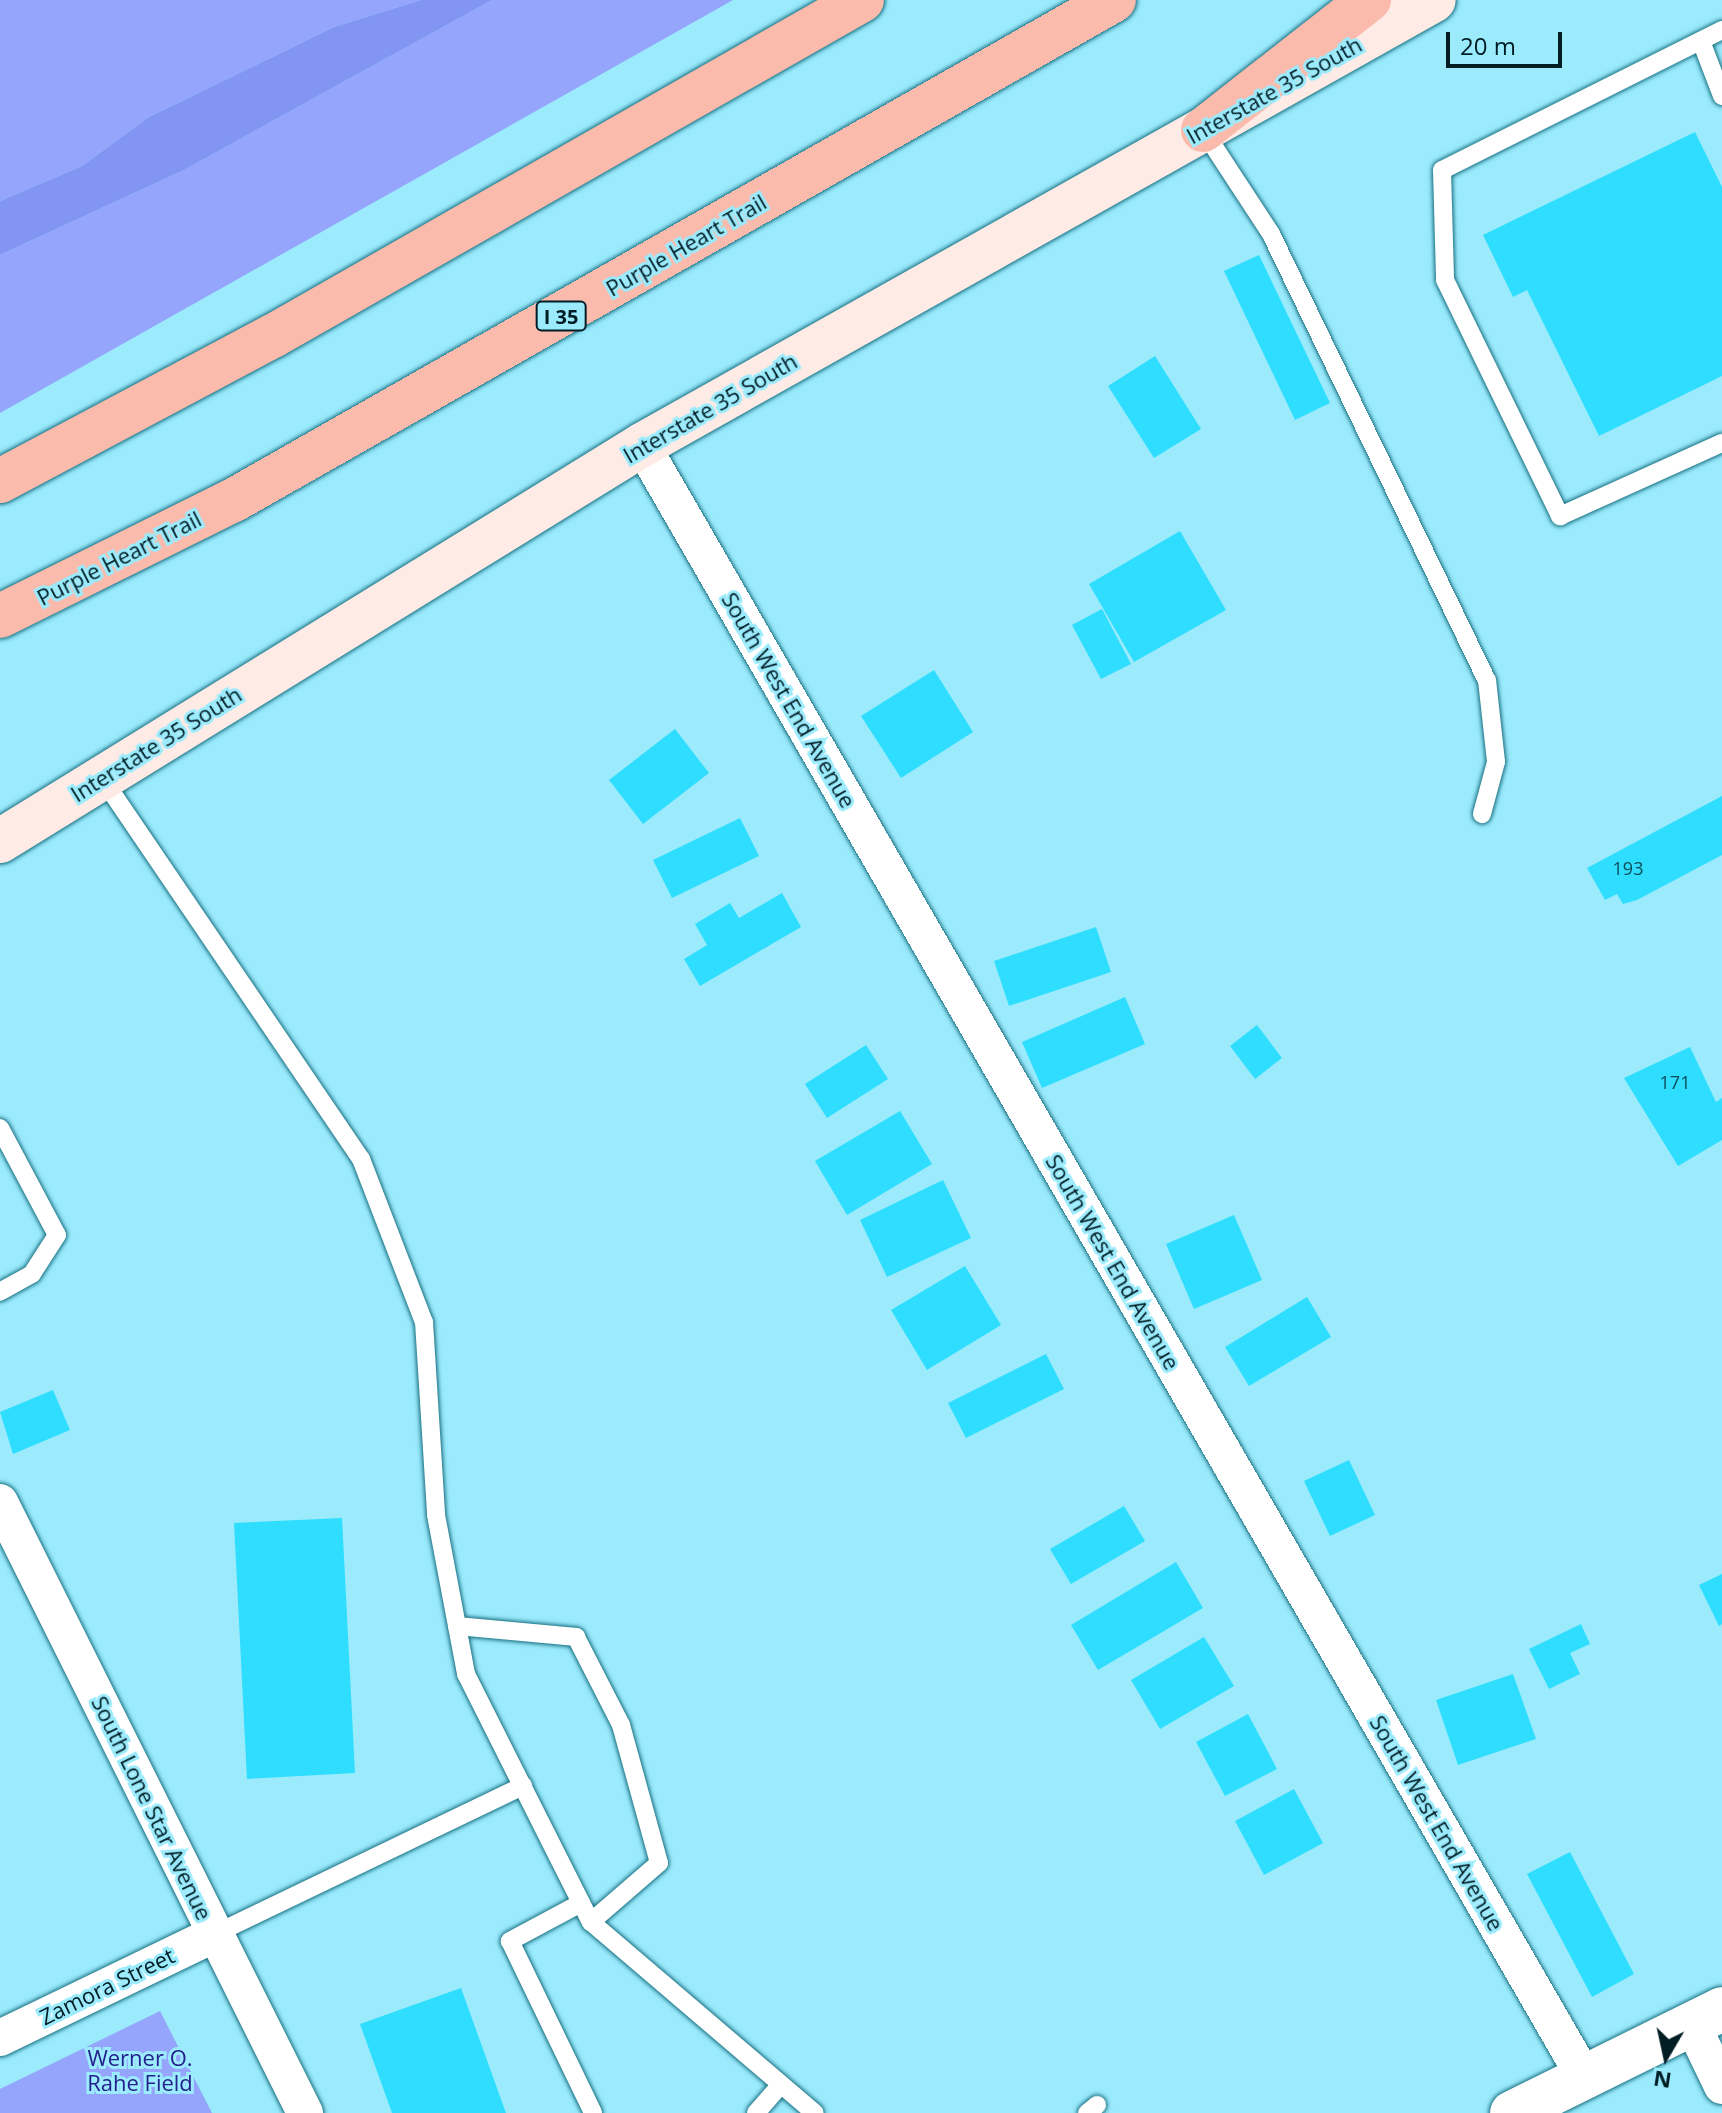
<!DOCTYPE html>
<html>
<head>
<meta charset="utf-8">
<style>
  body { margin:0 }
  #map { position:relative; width:1722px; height:2113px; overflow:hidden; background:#9bebfd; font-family:"Open Sans",sans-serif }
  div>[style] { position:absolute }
  .green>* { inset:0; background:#94a5fb }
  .forest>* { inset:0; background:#8395f2 }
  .building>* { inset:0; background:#2fdefe }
  .roads { filter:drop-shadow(0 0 2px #187081) drop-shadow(0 0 2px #187081) }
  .service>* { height:18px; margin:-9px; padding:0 9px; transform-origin:9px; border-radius:9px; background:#fff }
  .minor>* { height:36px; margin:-18px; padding:0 18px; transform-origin:18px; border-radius:18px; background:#fff }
  .tertiary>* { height:44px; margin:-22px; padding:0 22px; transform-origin:22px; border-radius:22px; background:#fff }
  .secondary>* { height:44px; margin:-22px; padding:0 22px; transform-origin:22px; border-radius:22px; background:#feebe6 }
  .motorway>* { height:44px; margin:-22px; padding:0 22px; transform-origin:22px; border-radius:22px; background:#fabbac }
  span { translate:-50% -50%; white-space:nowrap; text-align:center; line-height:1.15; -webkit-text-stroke:6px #9bebfd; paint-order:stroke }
  .number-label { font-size:18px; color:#0c4d5a }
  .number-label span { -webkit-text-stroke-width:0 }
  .shield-label span { padding:2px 6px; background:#9bebfd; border:2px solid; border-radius:6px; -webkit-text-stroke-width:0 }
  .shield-label { font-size:20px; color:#001d24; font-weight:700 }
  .street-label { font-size:22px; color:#001d24 }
  .park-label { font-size:22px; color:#24218c }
  .north { position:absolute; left:1626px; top:2017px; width:80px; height:80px; -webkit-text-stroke:6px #9bebfd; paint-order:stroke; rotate:189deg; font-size:22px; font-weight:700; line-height:32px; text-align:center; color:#001d24 }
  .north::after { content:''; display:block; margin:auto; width:28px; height:36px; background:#001d24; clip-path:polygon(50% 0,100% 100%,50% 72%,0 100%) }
  .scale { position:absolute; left:1446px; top:32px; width:116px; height:36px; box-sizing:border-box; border:4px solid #001d24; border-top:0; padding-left:10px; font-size:24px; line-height:28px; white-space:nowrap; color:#001d24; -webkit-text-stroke:6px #9bebfd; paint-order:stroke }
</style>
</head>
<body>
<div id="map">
  <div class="green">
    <div style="clip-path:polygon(0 0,421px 0,334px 27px,149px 117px,82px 166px,0 201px)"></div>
    <div style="clip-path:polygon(492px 0,733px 0,0 413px,0 255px,184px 170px)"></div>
    <div style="clip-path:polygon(160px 2011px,212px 2113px,0 2113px,0 2089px)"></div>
  </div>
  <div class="forest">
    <div style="clip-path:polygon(421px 0,492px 0,184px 170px,0 255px,0 201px,82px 166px,149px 117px,334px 27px)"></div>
  </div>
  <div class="building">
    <div style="clip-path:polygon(1695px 132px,1722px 187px,1722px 376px,1599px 436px,1527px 290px,1513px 297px,1483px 235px)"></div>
    <div style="clip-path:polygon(1259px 255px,1330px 403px,1295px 420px,1224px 271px)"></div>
    <div style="clip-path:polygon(1155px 356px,1201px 429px,1154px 458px,1108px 386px)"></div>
    <div style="clip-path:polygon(1180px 531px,1226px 610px,1134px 662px,1089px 584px)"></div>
    <div style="clip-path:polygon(1102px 609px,1131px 664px,1101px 679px,1072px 625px)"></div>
    <div style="clip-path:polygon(934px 670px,973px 732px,901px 778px,861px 716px)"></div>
    <div style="clip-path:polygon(675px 729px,709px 773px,643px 824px,609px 780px)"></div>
    <div style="clip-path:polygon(1722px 796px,1722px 855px,1637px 900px,1623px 904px,1617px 894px,1605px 900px,1587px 868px)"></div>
    <div style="clip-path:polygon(740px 818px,759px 856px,672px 898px,653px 860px)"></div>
    <div style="clip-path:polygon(782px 893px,801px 927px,700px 986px,684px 959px,707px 945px,695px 924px,730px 903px,739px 918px)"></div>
    <div style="clip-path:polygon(1096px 927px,1111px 972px,1009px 1006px,994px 961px)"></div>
    <div style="clip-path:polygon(1125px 997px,1145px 1044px,1042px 1088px,1022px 1042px)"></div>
    <div style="clip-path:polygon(1257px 1025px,1282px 1058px,1255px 1079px,1230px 1046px)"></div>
    <div style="clip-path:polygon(866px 1045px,888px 1079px,827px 1118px,805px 1084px)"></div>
    <div style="clip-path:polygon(1690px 1047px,1716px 1102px,1722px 1098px,1722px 1140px,1678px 1166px,1624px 1078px)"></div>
    <div style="clip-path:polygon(900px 1111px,932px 1164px,847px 1215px,815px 1161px)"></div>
    <div style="clip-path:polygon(943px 1180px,971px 1238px,887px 1277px,860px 1220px)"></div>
    <div style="clip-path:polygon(1234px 1215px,1262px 1280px,1194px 1309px,1166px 1244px)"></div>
    <div style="clip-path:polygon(965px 1266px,1001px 1325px,927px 1370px,891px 1310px)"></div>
    <div style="clip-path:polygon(1307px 1297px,1331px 1337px,1249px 1386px,1225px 1347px)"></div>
    <div style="clip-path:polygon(1046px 1354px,1064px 1389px,966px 1438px,948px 1403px)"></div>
    <div style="clip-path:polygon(53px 1390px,70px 1430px,13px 1454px,0 1412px)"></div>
    <div style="clip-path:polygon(1349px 1460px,1375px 1515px,1330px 1536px,1304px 1481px)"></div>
    <div style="clip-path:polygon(1124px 1506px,1145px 1541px,1071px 1584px,1050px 1549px)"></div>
    <div style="clip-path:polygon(342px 1518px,355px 1773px,247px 1779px,234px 1523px)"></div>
    <div style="clip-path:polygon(1176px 1562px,1203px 1608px,1098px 1670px,1071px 1625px)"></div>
    <div style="clip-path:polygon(1722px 1574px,1722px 1624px,1719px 1626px,1699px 1585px)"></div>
    <div style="clip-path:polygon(1581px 1624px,1590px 1644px,1570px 1653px,1580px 1674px,1549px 1689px,1529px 1649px)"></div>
    <div style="clip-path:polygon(1204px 1637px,1234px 1686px,1160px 1729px,1131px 1680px)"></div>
    <div style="clip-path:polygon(1513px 1674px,1536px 1739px,1458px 1765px,1436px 1700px)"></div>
    <div style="clip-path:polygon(1248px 1714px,1277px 1769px,1225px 1796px,1196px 1742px)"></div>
    <div style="clip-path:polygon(1294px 1789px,1323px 1843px,1264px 1875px,1235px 1821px)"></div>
    <div style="clip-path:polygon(1570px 1852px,1634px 1974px,1592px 1997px,1527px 1874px)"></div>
    <div style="clip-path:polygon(461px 1988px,506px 2113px,392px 2113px,360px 2024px)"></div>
  </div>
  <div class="roads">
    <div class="service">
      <div style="left:1722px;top:30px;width:313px;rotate:153.4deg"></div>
      <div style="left:1442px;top:170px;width:110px;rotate:88.4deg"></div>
      <div style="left:1445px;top:280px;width:263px;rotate:64deg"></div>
      <div style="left:1560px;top:516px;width:178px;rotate:-24.3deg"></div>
      <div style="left:1701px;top:41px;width:59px;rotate:69.1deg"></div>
      <div style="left:1203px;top:130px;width:124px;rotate:56.8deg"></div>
      <div style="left:1271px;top:234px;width:496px;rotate:64.2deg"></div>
      <div style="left:1487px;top:680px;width:82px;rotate:83.7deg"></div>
      <div style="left:1496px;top:762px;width:54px;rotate:105.1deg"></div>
      <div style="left:102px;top:778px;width:461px;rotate:55.8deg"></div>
      <div style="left:361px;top:1159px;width:175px;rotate:68.9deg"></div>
      <div style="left:424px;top:1322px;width:193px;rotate:86.4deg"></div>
      <div style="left:436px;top:1515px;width:162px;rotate:79.3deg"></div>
      <div style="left:466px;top:1674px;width:278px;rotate:63.3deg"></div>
      <div style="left:591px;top:1922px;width:294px;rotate:40.5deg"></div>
      <div style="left:0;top:1128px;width:121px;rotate:62deg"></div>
      <div style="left:57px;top:1235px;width:46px;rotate:122.7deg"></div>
      <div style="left:32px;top:1274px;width:37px;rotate:151deg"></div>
      <div style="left:457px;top:1626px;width:120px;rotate:5.3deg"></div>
      <div style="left:576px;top:1637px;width:99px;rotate:62.9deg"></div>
      <div style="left:621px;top:1725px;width:143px;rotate:74.6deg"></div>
      <div style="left:659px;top:1863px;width:90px;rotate:139.1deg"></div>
      <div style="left:581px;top:1903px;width:81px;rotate:151.8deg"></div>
      <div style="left:510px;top:1941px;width:191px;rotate:64.2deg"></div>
      <div style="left:215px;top:1934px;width:342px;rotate:-25.7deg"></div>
      <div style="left:756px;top:2113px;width:38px;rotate:-49deg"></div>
      <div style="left:1087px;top:2113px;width:13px;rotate:-39deg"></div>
    </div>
    <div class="minor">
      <div style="left:642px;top:445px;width:1886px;rotate:60deg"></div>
      <div style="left:0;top:1502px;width:683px;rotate:63.47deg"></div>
      <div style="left:1692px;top:2024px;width:69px;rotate:64.2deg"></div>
      <div style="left:0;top:2038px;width:239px;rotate:-25.8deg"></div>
    </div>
    <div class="tertiary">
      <div style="left:1512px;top:2113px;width:234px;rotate:-26.3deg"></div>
    </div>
    <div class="secondary">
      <div style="left:0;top:841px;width:754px;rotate:-31.67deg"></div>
      <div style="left:642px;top:445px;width:908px;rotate:-29.33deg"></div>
    </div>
    <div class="motorway">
      <div style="left:1203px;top:130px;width:211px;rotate:-38.1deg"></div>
      <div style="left:0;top:481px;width:309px;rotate:-28deg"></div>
      <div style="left:273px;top:336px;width:678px;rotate:-29.7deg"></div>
      <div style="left:0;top:616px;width:261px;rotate:-26.4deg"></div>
      <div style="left:234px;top:500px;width:1012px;rotate:-29.6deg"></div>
    </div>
  </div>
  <div class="number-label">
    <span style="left:1628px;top:868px">193</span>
    <span style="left:1675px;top:1082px">171</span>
  </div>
  <div class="shield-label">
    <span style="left:561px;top:316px">I 35</span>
  </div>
  <div class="street-label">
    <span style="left:1274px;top:90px;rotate:-29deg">Interstate 35 South</span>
    <span style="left:686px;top:245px;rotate:-30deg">Purple Heart Trail</span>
    <span style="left:710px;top:408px;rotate:-30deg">Interstate 35 South</span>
    <span style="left:119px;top:558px;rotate:-27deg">Purple Heart Trail</span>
    <span style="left:789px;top:700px;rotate:60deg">South West End Avenue</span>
    <span style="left:156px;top:744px;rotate:-32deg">Interstate 35 South</span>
    <span style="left:1113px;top:1262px;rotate:60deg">South West End Avenue</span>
    <span style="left:152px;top:1808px;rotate:64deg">South Lone Star Avenue</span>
    <span style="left:1437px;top:1823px;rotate:60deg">South West End Avenue</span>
    <span style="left:107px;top:1986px;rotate:-26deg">Zamora Street</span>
  </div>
  <div class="park-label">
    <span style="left:140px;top:2070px">Werner O.<br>Rahe Field</span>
  </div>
  <div class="north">N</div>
  <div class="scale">20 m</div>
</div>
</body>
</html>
